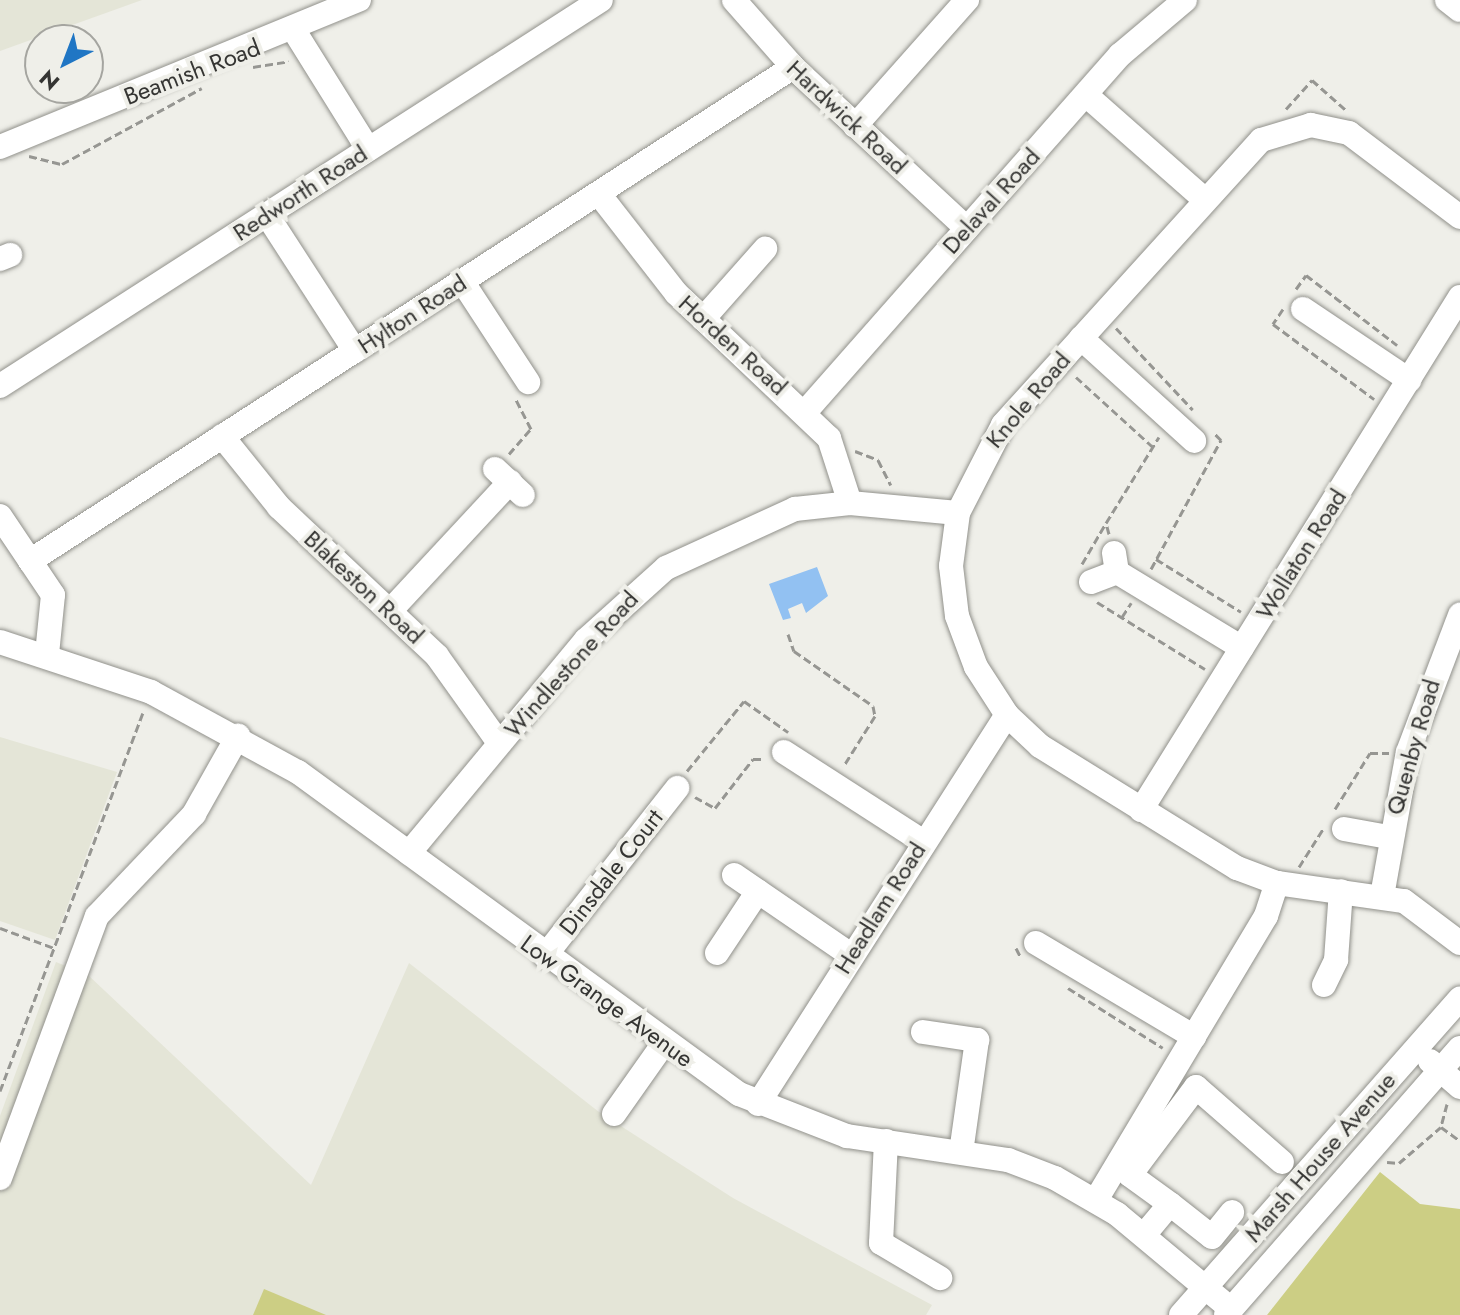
<!DOCTYPE html>
<html>
<head>
<meta charset="utf-8">
<style>
  body { margin:0 }
  #map { position:relative; width:1460px; height:1315px; overflow:hidden; background:#efefe9; font-family:Jost,sans-serif }
  div>[style] { position:absolute }
  .built>* { inset:0; background:#e4e5d7 }
  .green>* { inset:0; background:#ccce84 }
  .building>* { inset:0; background:#92c1f2 }
  .path>* { height:3px; margin-top:-1.5px; transform-origin:0; background:repeating-linear-gradient(90deg,#969692 0 8px,transparent 0 12px) }
  .roads { filter:drop-shadow(0 0 2px #91918b) drop-shadow(0 0 2px #91918b) }
  .minor>* { height:24px; margin:-12px; padding:0 12px; transform-origin:12px; border-radius:12px; background:#fff }
  span { translate:-50% -50%; white-space:nowrap; text-align:center; line-height:1.15; -webkit-text-stroke:8px #efefe9; paint-order:stroke }
  .street-label { font-size:24px; color:#353533 }
  .north { position:absolute; left:24px; top:24px; width:80px; height:80px; box-sizing:border-box; background:#efefe9; border:2px solid #a5a5a0; border-radius:50%; rotate:222deg; font-size:22px; font-weight:700; line-height:32px; text-align:center; color:#353533 }
  .north::after { content:''; display:block; margin:auto; width:28px; height:36px; background:#2076c4; clip-path:polygon(50% 0,100% 100%,50% 72%,0 100%) }
</style>
</head>
<body>
<div id="map">
  <div class="built">
    <div style="clip-path:polygon(0 0,142px 0,0 51px)"></div>
    <div style="clip-path:polygon(0 737px,117px 772px,55px 940px,0 921px)"></div>
    <div style="clip-path:polygon(56px 962px,88px 975px,311px 1185px,409px 963px,599px 1112px,733px 1198px,932px 1305px,926px 1315px,0 1315px,0 1116px)"></div>
  </div>
  <div class="green">
    <div style="clip-path:polygon(1380px 1172px,1420px 1204px,1460px 1209px,1460px 1315px,1267px 1315px)"></div>
    <div style="clip-path:polygon(264px 1289px,326px 1315px,253px 1315px)"></div>
  </div>
  <div class="building">
    <div style="clip-path:polygon(817px 567px,828px 596px,806px 613px,802px 603px,788px 609px,791px 618px,783px 620px,769px 584px)"></div>
  </div>
  <div class="path">
    <div style="left:253px;top:67px;width:36px;rotate:-9deg"></div>
    <div style="left:1286px;top:109px;width:39px;rotate:-48deg"></div>
    <div style="left:1312px;top:80px;width:45px;rotate:41.4deg"></div>
    <div style="left:29px;top:156px;width:34px;rotate:14deg"></div>
    <div style="left:62px;top:164px;width:159px;rotate:-28.5deg"></div>
    <div style="left:1296px;top:289px;width:17px;rotate:-54deg"></div>
    <div style="left:1306px;top:275px;width:115px;rotate:37.6deg"></div>
    <div style="left:1283px;top:309px;width:18px;rotate:124deg"></div>
    <div style="left:1273px;top:324px;width:126px;rotate:36.6deg"></div>
    <div style="left:1116px;top:328px;width:112px;rotate:46.8deg"></div>
    <div style="left:1076px;top:377px;width:104px;rotate:42.3deg"></div>
    <div style="left:855px;top:451px;width:25px;rotate:21deg"></div>
    <div style="left:878px;top:460px;width:28px;rotate:63deg"></div>
    <div style="left:509px;top:454px;width:33px;rotate:-49deg"></div>
    <div style="left:531px;top:429px;width:35px;rotate:-117deg"></div>
    <div style="left:1109px;top:534px;width:11px;rotate:-105deg"></div>
    <div style="left:1106px;top:523px;width:101px;rotate:-58.4deg"></div>
    <div style="left:1156px;top:559px;width:100px;rotate:31.9deg"></div>
    <div style="left:1082px;top:564px;width:48px;rotate:-59.7deg"></div>
    <div style="left:1151px;top:569px;width:147px;rotate:-61.5deg"></div>
    <div style="left:1221px;top:440px;width:10px;rotate:-135deg"></div>
    <div style="left:1097px;top:602px;width:127px;rotate:31.8deg"></div>
    <div style="left:1122px;top:617px;width:17px;rotate:-57deg"></div>
    <div style="left:788px;top:634px;width:18px;rotate:71deg"></div>
    <div style="left:794px;top:651px;width:96px;rotate:34.8deg"></div>
    <div style="left:873px;top:706px;width:10px;rotate:79deg"></div>
    <div style="left:875px;top:716px;width:60px;rotate:122.1deg"></div>
    <div style="left:687px;top:771px;width:90px;rotate:-50.8deg"></div>
    <div style="left:744px;top:701px;width:54px;rotate:35.2deg"></div>
    <div style="left:695px;top:797px;width:23px;rotate:29deg"></div>
    <div style="left:715px;top:808px;width:62px;rotate:-52.2deg"></div>
    <div style="left:753px;top:759px;width:10px"></div>
    <div style="left:1335px;top:809px;width:66px;rotate:-58deg"></div>
    <div style="left:1370px;top:753px;width:19px"></div>
    <div style="left:1299px;top:867px;width:45px;rotate:-57.7deg"></div>
    <div style="left:0;top:928px;width:58px;rotate:20.3deg"></div>
    <div style="left:1016px;top:948px;width:11px;rotate:63deg"></div>
    <div style="left:1068px;top:988px;width:112px;rotate:32.3deg"></div>
    <div style="left:0;top:1091px;width:404px;rotate:-69.3deg"></div>
    <div style="left:1447px;top:1104px;width:24px;rotate:105deg"></div>
    <div style="left:1441px;top:1127px;width:24px;rotate:36deg"></div>
    <div style="left:1387px;top:1162px;width:12px;rotate:5deg"></div>
    <div style="left:1399px;top:1163px;width:55px;rotate:-40.6deg"></div>
  </div>
  <div class="roads">
    <div class="minor">
      <div style="left:734px;top:0;width:89px;rotate:48.6deg"></div>
      <div style="left:793px;top:67px;width:236px;rotate:42.9deg"></div>
      <div style="left:1447px;top:0;width:16px;rotate:38deg"></div>
      <div style="left:295px;top:32px;width:138px;rotate:58deg"></div>
      <div style="left:1086px;top:95px;width:157px;rotate:41.4deg"></div>
      <div style="left:855px;top:126px;width:169px;rotate:-48.4deg"></div>
      <div style="left:0;top:147px;width:388px;rotate:-22.3deg"></div>
      <div style="left:599px;top:194px;width:125px;rotate:52.1deg"></div>
      <div style="left:676px;top:293px;width:211px;rotate:43.5deg"></div>
      <div style="left:829px;top:438px;width:68px;rotate:72.1deg"></div>
      <div style="left:267px;top:215px;width:162px;rotate:57.1deg"></div>
      <div style="left:1460px;top:217px;width:139px;rotate:-142.9deg"></div>
      <div style="left:1349px;top:133px;width:39px;rotate:-168deg"></div>
      <div style="left:1311px;top:125px;width:52px;rotate:163.3deg"></div>
      <div style="left:1261px;top:140px;width:384px;rotate:132.2deg"></div>
      <div style="left:1003px;top:425px;width:99px;rotate:117.1deg"></div>
      <div style="left:958px;top:513px;width:53px;rotate:97.5deg"></div>
      <div style="left:951px;top:566px;width:50px;rotate:83.2deg"></div>
      <div style="left:957px;top:616px;width:54px;rotate:69.6deg"></div>
      <div style="left:976px;top:667px;width:57px;rotate:57.1deg"></div>
      <div style="left:1007px;top:715px;width:45px;rotate:43.2deg"></div>
      <div style="left:1040px;top:746px;width:232px;rotate:31.8deg"></div>
      <div style="left:1237px;top:868px;width:43px;rotate:20.6deg"></div>
      <div style="left:1277px;top:883px;width:128px;rotate:8.1deg"></div>
      <div style="left:1404px;top:901px;width:70px;rotate:36.9deg"></div>
      <div style="left:0;top:259px;width:11px;rotate:-22deg"></div>
      <div style="left:462px;top:281px;width:121px;rotate:56.8deg"></div>
      <div style="left:1303px;top:309px;width:128px;rotate:33.8deg"></div>
      <div style="left:703px;top:319px;width:94px;rotate:-48.5deg"></div>
      <div style="left:1081px;top:338px;width:153px;rotate:42.3deg"></div>
      <div style="left:0;top:386px;width:714px;rotate:-32.71deg"></div>
      <div style="left:806px;top:411px;width:475px;rotate:-48.6deg"></div>
      <div style="left:1120px;top:55px;width:85px;rotate:-40.2deg"></div>
      <div style="left:222px;top:436px;width:91px;rotate:51.2deg"></div>
      <div style="left:279px;top:507px;width:217px;rotate:43.3deg"></div>
      <div style="left:437px;top:656px;width:107px;rotate:54.5deg"></div>
      <div style="left:495px;top:469px;width:38px;rotate:43deg"></div>
      <div style="left:0;top:516px;width:95px;rotate:56.1deg"></div>
      <div style="left:53px;top:595px;width:59px;rotate:95.8deg"></div>
      <div style="left:1114px;top:553px;width:19px;rotate:81deg"></div>
      <div style="left:1117px;top:572px;width:146px;rotate:31.3deg"></div>
      <div style="left:30px;top:561px;width:909px;rotate:-32.92deg"></div>
      <div style="left:1091px;top:582px;width:28px;rotate:-21deg"></div>
      <div style="left:391px;top:610px;width:175px;rotate:-47.1deg"></div>
      <div style="left:0;top:642px;width:159px;rotate:18.3deg"></div>
      <div style="left:151px;top:692px;width:167px;rotate:28.6deg"></div>
      <div style="left:298px;top:772px;width:546px;rotate:36.14deg"></div>
      <div style="left:739px;top:1094px;width:116px;rotate:21.3deg"></div>
      <div style="left:847px;top:1136px;width:163px;rotate:8.5deg"></div>
      <div style="left:1008px;top:1160px;width:50px;rotate:21deg"></div>
      <div style="left:1055px;top:1178px;width:72px;rotate:30.1deg"></div>
      <div style="left:1117px;top:1214px;width:148px;rotate:39.8deg"></div>
      <div style="left:784px;top:752px;width:164px;rotate:32.8deg"></div>
      <div style="left:1141px;top:810px;width:604px;rotate:-58.13deg"></div>
      <div style="left:1344px;top:829px;width:45px;rotate:10.3deg"></div>
      <div style="left:409px;top:853px;width:277px;rotate:-50.3deg"></div>
      <div style="left:586px;top:640px;width:108px;rotate:-42deg"></div>
      <div style="left:666px;top:568px;width:142px;rotate:-24.6deg"></div>
      <div style="left:795px;top:509px;width:55px;rotate:-6.2deg"></div>
      <div style="left:850px;top:503px;width:108px;rotate:5.3deg"></div>
      <div style="left:734px;top:875px;width:142px;rotate:34.4deg"></div>
      <div style="left:1382px;top:896px;width:146px;rotate:-79.8deg"></div>
      <div style="left:1408px;top:752px;width:147px;rotate:-69.2deg"></div>
      <div style="left:1036px;top:943px;width:184px;rotate:30.7deg"></div>
      <div style="left:717px;top:953px;width:74px;rotate:-56.5deg"></div>
      <div style="left:545px;top:956px;width:214px;rotate:-51.8deg"></div>
      <div style="left:1324px;top:985px;width:28px;rotate:-64deg"></div>
      <div style="left:1336px;top:960px;width:69px;rotate:-85.9deg"></div>
      <div style="left:923px;top:1032px;width:55px;rotate:8.4deg"></div>
      <div style="left:977px;top:1040px;width:113px;rotate:98.1deg"></div>
      <div style="left:1430px;top:1061px;width:40px;rotate:41deg"></div>
      <div style="left:758px;top:1104px;width:462px;rotate:-57.4deg"></div>
      <div style="left:614px;top:1114px;width:87px;rotate:-54.8deg"></div>
      <div style="left:886px;top:1141px;width:102px;rotate:92.8deg"></div>
      <div style="left:881px;top:1243px;width:69px;rotate:30.7deg"></div>
      <div style="left:0;top:1178px;width:279px;rotate:-69.7deg"></div>
      <div style="left:97px;top:916px;width:141px;rotate:-46.4deg"></div>
      <div style="left:194px;top:814px;width:90px;rotate:-60.6deg"></div>
      <div style="left:1096px;top:1200px;width:331px;rotate:-59.1deg"></div>
      <div style="left:1266px;top:916px;width:35px;rotate:-72deg"></div>
      <div style="left:1170px;top:1204px;width:53px;rotate:38.2deg"></div>
      <div style="left:1212px;top:1237px;width:32px;rotate:-51deg"></div>
      <div style="left:1144px;top:1235px;width:40px;rotate:-50deg"></div>
      <div style="left:1170px;top:1204px;width:49px;rotate:-144.1deg"></div>
      <div style="left:1130px;top:1175px;width:110px;rotate:-53.1deg"></div>
      <div style="left:1196px;top:1087px;width:114px;rotate:41.1deg"></div>
      <div style="left:1181px;top:1315px;width:422px;rotate:-48.6deg"></div>
      <div style="left:1226px;top:1315px;width:355px;rotate:-48.8deg"></div>
    </div>
  </div>
  <div class="street-label">
    <span style="left:192px;top:72px;rotate:-21deg">Beamish Road</span>
    <span style="left:847px;top:117px;rotate:43deg">Hardwick Road</span>
    <span style="left:300px;top:193px;rotate:-33deg">Redworth Road</span>
    <span style="left:991px;top:201px;rotate:-48deg">Delaval Road</span>
    <span style="left:412px;top:314px;rotate:-33deg">Hylton Road</span>
    <span style="left:733px;top:345px;rotate:42deg">Horden Road</span>
    <span style="left:1028px;top:400px;rotate:-50deg">Knole Road</span>
    <span style="left:1301px;top:554px;rotate:-58deg">Wollaton Road</span>
    <span style="left:364px;top:587px;rotate:43deg">Blakeston Road</span>
    <span style="left:571px;top:664px;rotate:-48deg">Windlestone Road</span>
    <span style="left:1413px;top:747px;rotate:-74deg">Quenby Road</span>
    <span style="left:611px;top:872px;rotate:-52deg">Dinsdale Court</span>
    <span style="left:880px;top:908px;rotate:-58deg">Headlam Road</span>
    <span style="left:607px;top:1001px;rotate:36deg">Low Grange Avenue</span>
    <span style="left:1320px;top:1157px;rotate:-49deg">Marsh House Avenue</span>
  </div>
  <div class="north">N</div>
</div>
</body>
</html>
